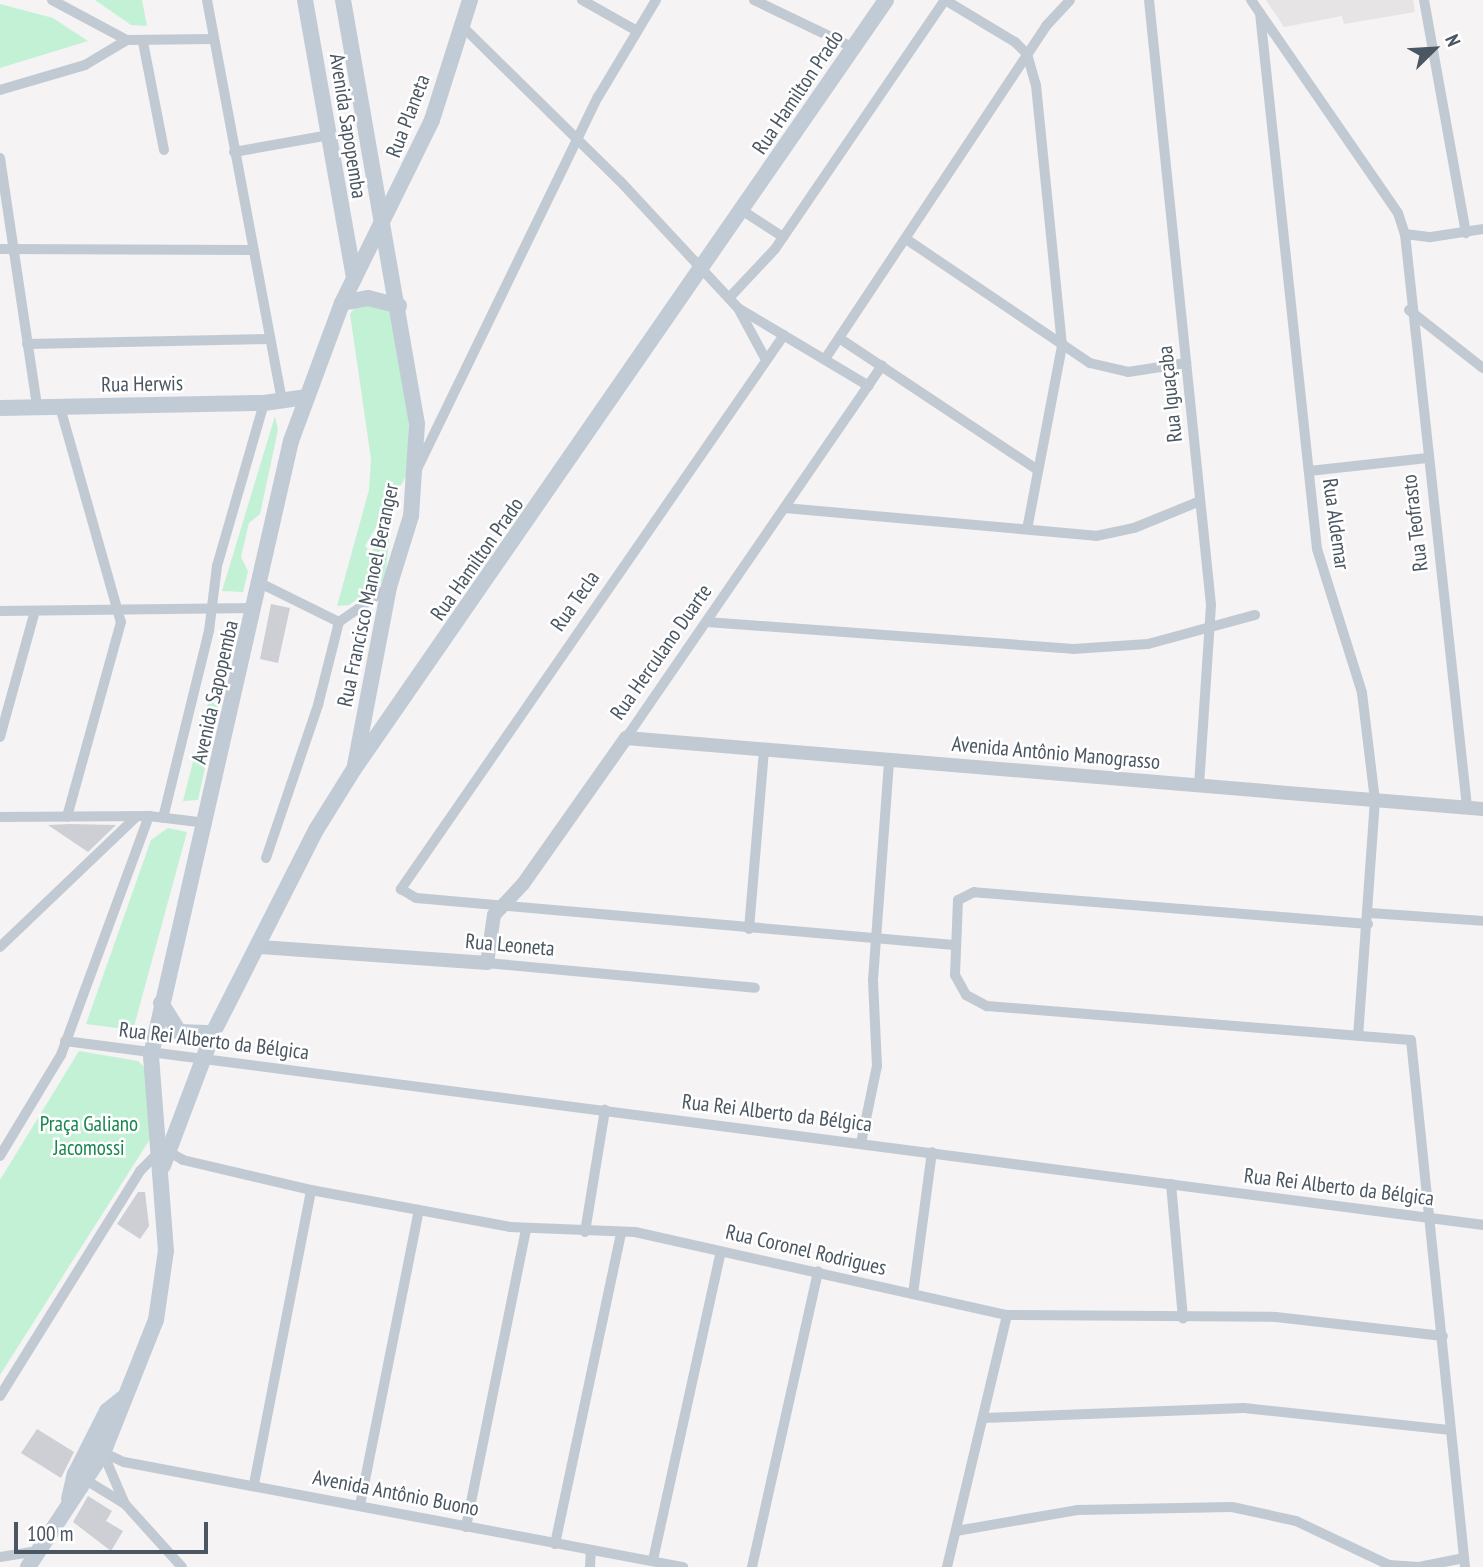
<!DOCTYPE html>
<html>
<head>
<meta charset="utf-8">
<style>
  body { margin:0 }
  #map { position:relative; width:1483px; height:1567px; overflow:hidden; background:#f5f3f3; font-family:"PT Sans Narrow",sans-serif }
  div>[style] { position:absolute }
  .education>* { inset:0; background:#e6e4e5 }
  .green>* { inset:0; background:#c3f1d5 }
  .building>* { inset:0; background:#cdcfd5 }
  .minor>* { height:10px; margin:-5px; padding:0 5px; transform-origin:5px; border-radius:5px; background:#c1cad2 }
  .tertiary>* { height:14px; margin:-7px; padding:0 7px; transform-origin:7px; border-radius:7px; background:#c1cad2 }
  .secondary>* { height:16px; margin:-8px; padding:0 8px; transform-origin:8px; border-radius:8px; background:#c1cbd6 }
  span { translate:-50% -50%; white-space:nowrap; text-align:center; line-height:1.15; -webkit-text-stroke:5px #fff; paint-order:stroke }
  .street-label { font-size:21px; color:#4a5661 }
  .park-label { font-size:21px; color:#17864f }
  .north { position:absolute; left:1399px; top:14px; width:70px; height:70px; -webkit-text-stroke:5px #fff; paint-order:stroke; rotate:66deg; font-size:19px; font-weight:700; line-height:28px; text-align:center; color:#4a5661 }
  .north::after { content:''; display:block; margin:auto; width:24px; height:32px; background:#4a5661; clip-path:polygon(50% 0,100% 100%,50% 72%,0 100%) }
  .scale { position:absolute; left:14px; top:1522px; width:194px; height:32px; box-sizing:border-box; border:4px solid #4a5661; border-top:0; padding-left:9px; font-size:21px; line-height:24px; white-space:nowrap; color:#4a5661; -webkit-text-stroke:5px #fff; paint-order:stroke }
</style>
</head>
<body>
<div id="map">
  <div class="education">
    <div style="clip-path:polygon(1266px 0,1413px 0,1415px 12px,1344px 24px,1342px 16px,1284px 27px)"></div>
  </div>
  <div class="green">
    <div style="clip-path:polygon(95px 0,142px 0,147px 26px,131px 25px)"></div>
    <div style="clip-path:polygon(0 4px,53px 18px,88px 41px,0 68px)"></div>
    <div style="clip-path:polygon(384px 305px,393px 317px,409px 408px,408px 473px,365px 546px,371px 552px,383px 538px,389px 539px,385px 580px,349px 605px,337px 606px,369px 490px,371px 459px,350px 314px,356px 306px)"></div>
    <div style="clip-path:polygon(275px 416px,278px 430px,260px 514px,249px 523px,241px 557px,248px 571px,243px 592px,222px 591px)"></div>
    <div style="clip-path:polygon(229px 620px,237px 621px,198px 800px,183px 801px)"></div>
    <div style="clip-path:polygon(168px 828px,187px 832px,133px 1030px,86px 1024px,151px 840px)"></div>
    <div style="clip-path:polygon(79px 1051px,138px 1061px,146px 1069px,150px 1139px,0 1375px,0 1180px)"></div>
  </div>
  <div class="building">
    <div style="clip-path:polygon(271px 604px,290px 608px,278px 663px,260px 659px)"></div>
    <div style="clip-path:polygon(69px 824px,116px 825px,88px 852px,48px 825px)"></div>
    <div style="clip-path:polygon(138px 1192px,145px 1192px,149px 1226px,140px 1239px,117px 1224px)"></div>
    <div style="clip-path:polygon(37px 1429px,74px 1452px,61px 1478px,21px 1453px)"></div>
    <div style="clip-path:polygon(88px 1496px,112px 1511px,106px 1521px,123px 1531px,111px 1551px,73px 1522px)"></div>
  </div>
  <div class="minor">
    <div style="left:52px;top:0;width:85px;rotate:28.1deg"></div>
    <div style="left:127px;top:40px;width:87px;rotate:-0.7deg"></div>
    <div style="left:207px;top:0;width:409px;rotate:79.4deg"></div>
    <div style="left:582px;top:0;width:63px;rotate:29.4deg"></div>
    <div style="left:754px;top:0;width:111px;rotate:25.6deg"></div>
    <div style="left:945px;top:0;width:82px;rotate:31deg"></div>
    <div style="left:1015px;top:42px;width:17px;rotate:45deg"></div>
    <div style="left:1027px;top:54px;width:32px;rotate:74deg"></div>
    <div style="left:1036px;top:85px;width:262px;rotate:84.3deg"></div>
    <div style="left:1062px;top:346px;width:186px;rotate:100.8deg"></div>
    <div style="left:1149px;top:0;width:608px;rotate:84.15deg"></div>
    <div style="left:1211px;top:605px;width:180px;rotate:93.8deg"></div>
    <div style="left:1251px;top:0;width:259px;rotate:55.4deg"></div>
    <div style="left:1398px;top:213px;width:22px;rotate:72deg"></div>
    <div style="left:1405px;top:234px;width:576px;rotate:83.82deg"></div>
    <div style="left:1424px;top:0;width:237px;rotate:79.8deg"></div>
    <div style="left:1260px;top:13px;width:539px;rotate:83.93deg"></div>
    <div style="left:1317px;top:549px;width:151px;rotate:72.6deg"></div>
    <div style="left:1362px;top:693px;width:108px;rotate:83.1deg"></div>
    <div style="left:1375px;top:800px;width:236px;rotate:94.1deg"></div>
    <div style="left:462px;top:26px;width:221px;rotate:44.5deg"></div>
    <div style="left:620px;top:181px;width:173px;rotate:47.1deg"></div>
    <div style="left:738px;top:308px;width:152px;rotate:30.8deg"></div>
    <div style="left:143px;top:42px;width:110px;rotate:79deg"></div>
    <div style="left:0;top:90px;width:89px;rotate:-16.4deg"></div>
    <div style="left:85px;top:65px;width:49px;rotate:-30.8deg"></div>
    <div style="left:234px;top:152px;width:97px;rotate:-10.1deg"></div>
    <div style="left:0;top:158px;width:252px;rotate:81.5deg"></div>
    <div style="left:743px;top:211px;width:48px;rotate:33deg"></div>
    <div style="left:1405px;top:234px;width:26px;rotate:7deg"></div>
    <div style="left:1431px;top:237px;width:53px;rotate:-8.7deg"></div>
    <div style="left:906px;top:239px;width:222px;rotate:34deg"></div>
    <div style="left:1090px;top:363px;width:39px;rotate:13deg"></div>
    <div style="left:1128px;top:372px;width:59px;rotate:-8.8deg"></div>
    <div style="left:0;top:249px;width:253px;rotate:0.2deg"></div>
    <div style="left:729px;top:298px;width:67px;rotate:-46.8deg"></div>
    <div style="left:775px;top:249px;width:301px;rotate:-55.7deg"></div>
    <div style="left:738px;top:308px;width:59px;rotate:61.7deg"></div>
    <div style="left:1409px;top:310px;width:94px;rotate:38.1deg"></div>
    <div style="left:784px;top:335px;width:674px;rotate:124.66deg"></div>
    <div style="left:401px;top:889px;width:17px;rotate:31deg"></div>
    <div style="left:416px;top:898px;width:540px;rotate:4.99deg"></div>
    <div style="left:839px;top:338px;width:237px;rotate:33.6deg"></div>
    <div style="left:27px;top:344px;width:243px;rotate:-1.2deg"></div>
    <div style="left:825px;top:359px;width:400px;rotate:-56.4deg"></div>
    <div style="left:1046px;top:26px;width:35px;rotate:-47deg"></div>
    <div style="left:60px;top:407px;width:223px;rotate:74.2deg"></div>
    <div style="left:121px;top:622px;width:202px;rotate:105.5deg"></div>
    <div style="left:417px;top:469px;width:414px;rotate:-64.1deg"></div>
    <div style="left:598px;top:97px;width:113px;rotate:-59.1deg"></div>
    <div style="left:1309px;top:471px;width:119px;rotate:-6.3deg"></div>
    <div style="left:785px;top:508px;width:312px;rotate:5.1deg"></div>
    <div style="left:1096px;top:536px;width:39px;rotate:-12deg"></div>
    <div style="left:1134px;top:528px;width:71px;rotate:-22.2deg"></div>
    <div style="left:260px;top:583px;width:88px;rotate:26.3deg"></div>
    <div style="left:0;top:611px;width:255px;rotate:-0.7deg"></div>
    <div style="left:339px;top:622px;width:61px;rotate:-35deg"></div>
    <div style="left:707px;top:622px;width:367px;rotate:4.2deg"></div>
    <div style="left:1073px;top:649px;width:75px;rotate:-3.8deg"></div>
    <div style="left:1148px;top:644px;width:111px;rotate:-15.2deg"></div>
    <div style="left:0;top:737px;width:131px;rotate:-74.5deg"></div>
    <div style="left:626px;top:738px;width:452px;rotate:-55.5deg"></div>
    <div style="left:0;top:817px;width:149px;rotate:-0.4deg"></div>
    <div style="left:149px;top:816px;width:58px;rotate:6.9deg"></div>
    <div style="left:163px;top:818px;width:193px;rotate:-76.2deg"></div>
    <div style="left:209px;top:631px;width:65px;rotate:-83deg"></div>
    <div style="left:217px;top:566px;width:170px;rotate:-73.9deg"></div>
    <div style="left:266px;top:858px;width:162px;rotate:-71.2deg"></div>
    <div style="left:318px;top:705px;width:86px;rotate:-75.8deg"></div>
    <div style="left:1370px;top:913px;width:113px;rotate:4deg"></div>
    <div style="left:1368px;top:924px;width:395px;rotate:-175.4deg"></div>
    <div style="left:974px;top:892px;width:18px;rotate:153deg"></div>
    <div style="left:958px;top:900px;width:75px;rotate:92.3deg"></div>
    <div style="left:955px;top:975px;width:23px;rotate:61deg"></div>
    <div style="left:966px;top:995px;width:24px;rotate:28deg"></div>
    <div style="left:987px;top:1006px;width:425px;rotate:4.6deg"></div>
    <div style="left:1411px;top:1040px;width:530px;rotate:84.15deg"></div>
    <div style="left:749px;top:929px;width:178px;rotate:-85.2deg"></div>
    <div style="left:0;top:947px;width:188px;rotate:-43.7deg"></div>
    <div style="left:487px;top:963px;width:269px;rotate:5.3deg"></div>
    <div style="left:65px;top:1041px;width:1430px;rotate:7.39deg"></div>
    <div style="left:861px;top:1143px;width:79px;rotate:-78.3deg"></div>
    <div style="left:877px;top:1066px;width:86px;rotate:-92.7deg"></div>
    <div style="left:873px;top:980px;width:219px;rotate:-85.8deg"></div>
    <div style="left:167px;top:1151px;width:18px;rotate:29deg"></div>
    <div style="left:183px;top:1160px;width:131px;rotate:13.2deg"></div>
    <div style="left:311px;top:1190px;width:202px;rotate:10.5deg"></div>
    <div style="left:510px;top:1227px;width:125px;rotate:2.3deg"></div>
    <div style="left:635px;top:1232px;width:381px;rotate:12.6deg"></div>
    <div style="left:1007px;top:1315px;width:269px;rotate:0.4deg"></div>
    <div style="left:1276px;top:1317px;width:168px;rotate:6.5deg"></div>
    <div style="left:0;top:1156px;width:118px;rotate:-58.9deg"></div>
    <div style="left:61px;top:1055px;width:255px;rotate:-69.8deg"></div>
    <div style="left:1171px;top:1184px;width:135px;rotate:84.9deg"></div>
    <div style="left:585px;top:1232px;width:124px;rotate:-80.7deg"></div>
    <div style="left:913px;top:1294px;width:143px;rotate:-82.4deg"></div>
    <div style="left:0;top:1396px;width:265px;rotate:-58.1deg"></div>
    <div style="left:140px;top:1171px;width:25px;rotate:-45deg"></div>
    <div style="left:983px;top:1418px;width:261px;rotate:-2.2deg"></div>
    <div style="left:1244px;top:1408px;width:208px;rotate:6.1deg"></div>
    <div style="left:100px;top:1451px;width:26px;rotate:25deg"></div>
    <div style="left:124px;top:1462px;width:569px;rotate:10.64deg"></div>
    <div style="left:103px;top:1453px;width:53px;rotate:66.8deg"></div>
    <div style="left:81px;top:1477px;width:52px;rotate:31.5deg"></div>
    <div style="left:125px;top:1504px;width:85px;rotate:47.9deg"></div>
    <div style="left:254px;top:1484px;width:299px;rotate:-79deg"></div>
    <div style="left:360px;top:1505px;width:301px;rotate:-78.7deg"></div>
    <div style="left:466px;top:1527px;width:304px;rotate:-78.6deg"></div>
    <div style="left:956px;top:1531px;width:123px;rotate:-9.8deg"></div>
    <div style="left:1077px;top:1510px;width:155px;rotate:-1.1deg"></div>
    <div style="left:1232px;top:1507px;width:66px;rotate:12.3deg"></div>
    <div style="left:1296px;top:1521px;width:103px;rotate:25.3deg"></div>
    <div style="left:1389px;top:1565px;width:30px;rotate:4deg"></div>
    <div style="left:1419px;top:1567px;width:46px;rotate:-11.3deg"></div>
    <div style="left:555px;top:1544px;width:318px;rotate:-78deg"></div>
    <div style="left:0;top:1557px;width:38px;rotate:-9deg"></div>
    <div style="left:653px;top:1560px;width:316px;rotate:-77.6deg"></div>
    <div style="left:590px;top:1567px;width:17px;rotate:-87deg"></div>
    <div style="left:752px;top:1567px;width:303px;rotate:-77.4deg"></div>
    <div style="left:947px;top:1567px;width:259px;rotate:-76.6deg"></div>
  </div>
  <div class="tertiary">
    <div style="left:260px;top:947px;width:228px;rotate:4deg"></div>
    <div style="left:487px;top:963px;width:49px;rotate:-81.7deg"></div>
    <div style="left:494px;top:915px;width:42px;rotate:-46.9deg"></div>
    <div style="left:523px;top:884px;width:179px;rotate:-54.8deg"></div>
    <div style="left:626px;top:738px;width:860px;rotate:4.74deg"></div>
  </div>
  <div class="secondary">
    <div style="left:305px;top:0;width:283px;rotate:80deg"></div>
    <div style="left:343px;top:0;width:430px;rotate:80.1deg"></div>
    <div style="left:417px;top:424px;width:92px;rotate:93.7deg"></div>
    <div style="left:411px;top:516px;width:74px;rotate:107.2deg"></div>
    <div style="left:389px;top:587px;width:182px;rotate:100.8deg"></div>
    <div style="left:342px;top:303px;width:26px;rotate:-11deg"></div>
    <div style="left:368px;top:298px;width:32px;rotate:14deg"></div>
    <div style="left:0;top:408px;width:264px;rotate:-1.1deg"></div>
    <div style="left:264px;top:403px;width:42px;rotate:-8.1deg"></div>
    <div style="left:161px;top:1003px;width:34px;rotate:58deg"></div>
    <div style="left:179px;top:1032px;width:34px;rotate:2deg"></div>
    <div style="left:163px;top:1166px;width:142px;rotate:-69.4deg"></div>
    <div style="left:213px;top:1033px;width:228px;rotate:-63.1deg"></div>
    <div style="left:316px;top:830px;width:72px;rotate:-58.1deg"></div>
    <div style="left:354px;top:769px;width:935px;rotate:-55.32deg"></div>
    <div style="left:69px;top:1499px;width:26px;rotate:-77deg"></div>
    <div style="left:75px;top:1474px;width:71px;rotate:-63.1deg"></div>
    <div style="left:107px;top:1411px;width:21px;rotate:-39deg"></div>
    <div style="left:28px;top:1567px;width:136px;rotate:-56.7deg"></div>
    <div style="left:103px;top:1453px;width:143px;rotate:-68.3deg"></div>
    <div style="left:156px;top:1320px;width:70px;rotate:-81.8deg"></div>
    <div style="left:166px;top:1251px;width:197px;rotate:-94.4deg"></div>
    <div style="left:151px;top:1055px;width:630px;rotate:-77.16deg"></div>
    <div style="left:291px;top:441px;width:147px;rotate:-69.7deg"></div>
    <div style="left:342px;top:303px;width:204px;rotate:-63.8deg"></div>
    <div style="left:432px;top:120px;width:126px;rotate:-72.4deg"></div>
  </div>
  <div class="street-label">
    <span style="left:798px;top:92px;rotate:-56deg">Rua Hamilton Prado</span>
    <span style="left:408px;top:116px;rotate:-69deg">Rua Planeta</span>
    <span style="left:348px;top:126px;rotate:81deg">Avenida Sapopemba</span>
    <span style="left:142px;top:384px;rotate:-1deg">Rua Herwis</span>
    <span style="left:1170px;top:394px;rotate:-96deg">Rua Iguaçaba</span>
    <span style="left:1415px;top:523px;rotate:-97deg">Rua Teofrasto</span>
    <span style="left:1336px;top:524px;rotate:82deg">Rua Aldemar</span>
    <span style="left:477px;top:559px;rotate:-55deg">Rua Hamilton Prado</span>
    <span style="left:368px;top:595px;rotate:-78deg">Rua Francisco Manoel Beranger</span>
    <span style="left:575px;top:601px;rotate:-55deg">Rua Tecla</span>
    <span style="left:661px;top:652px;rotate:-55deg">Rua Herculano Duarte</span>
    <span style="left:215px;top:692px;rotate:-77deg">Avenida Sapopemba</span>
    <span style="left:1056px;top:753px;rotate:5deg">Avenida Antônio Manograsso</span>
    <span style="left:510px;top:945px;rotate:5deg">Rua Leoneta</span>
    <span style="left:214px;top:1041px;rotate:7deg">Rua Rei Alberto da Bélgica</span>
    <span style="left:777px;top:1113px;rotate:7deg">Rua Rei Alberto da Bélgica</span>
    <span style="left:1339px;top:1187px;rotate:7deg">Rua Rei Alberto da Bélgica</span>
    <span style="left:806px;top:1250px;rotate:13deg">Rua Coronel Rodrigues</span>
    <span style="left:396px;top:1493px;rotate:11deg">Avenida Antônio Buono</span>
  </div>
  <div class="park-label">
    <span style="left:89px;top:1136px">Praça Galiano<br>Jacomossi</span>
  </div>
  <div class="north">N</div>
  <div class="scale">100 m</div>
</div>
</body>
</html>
